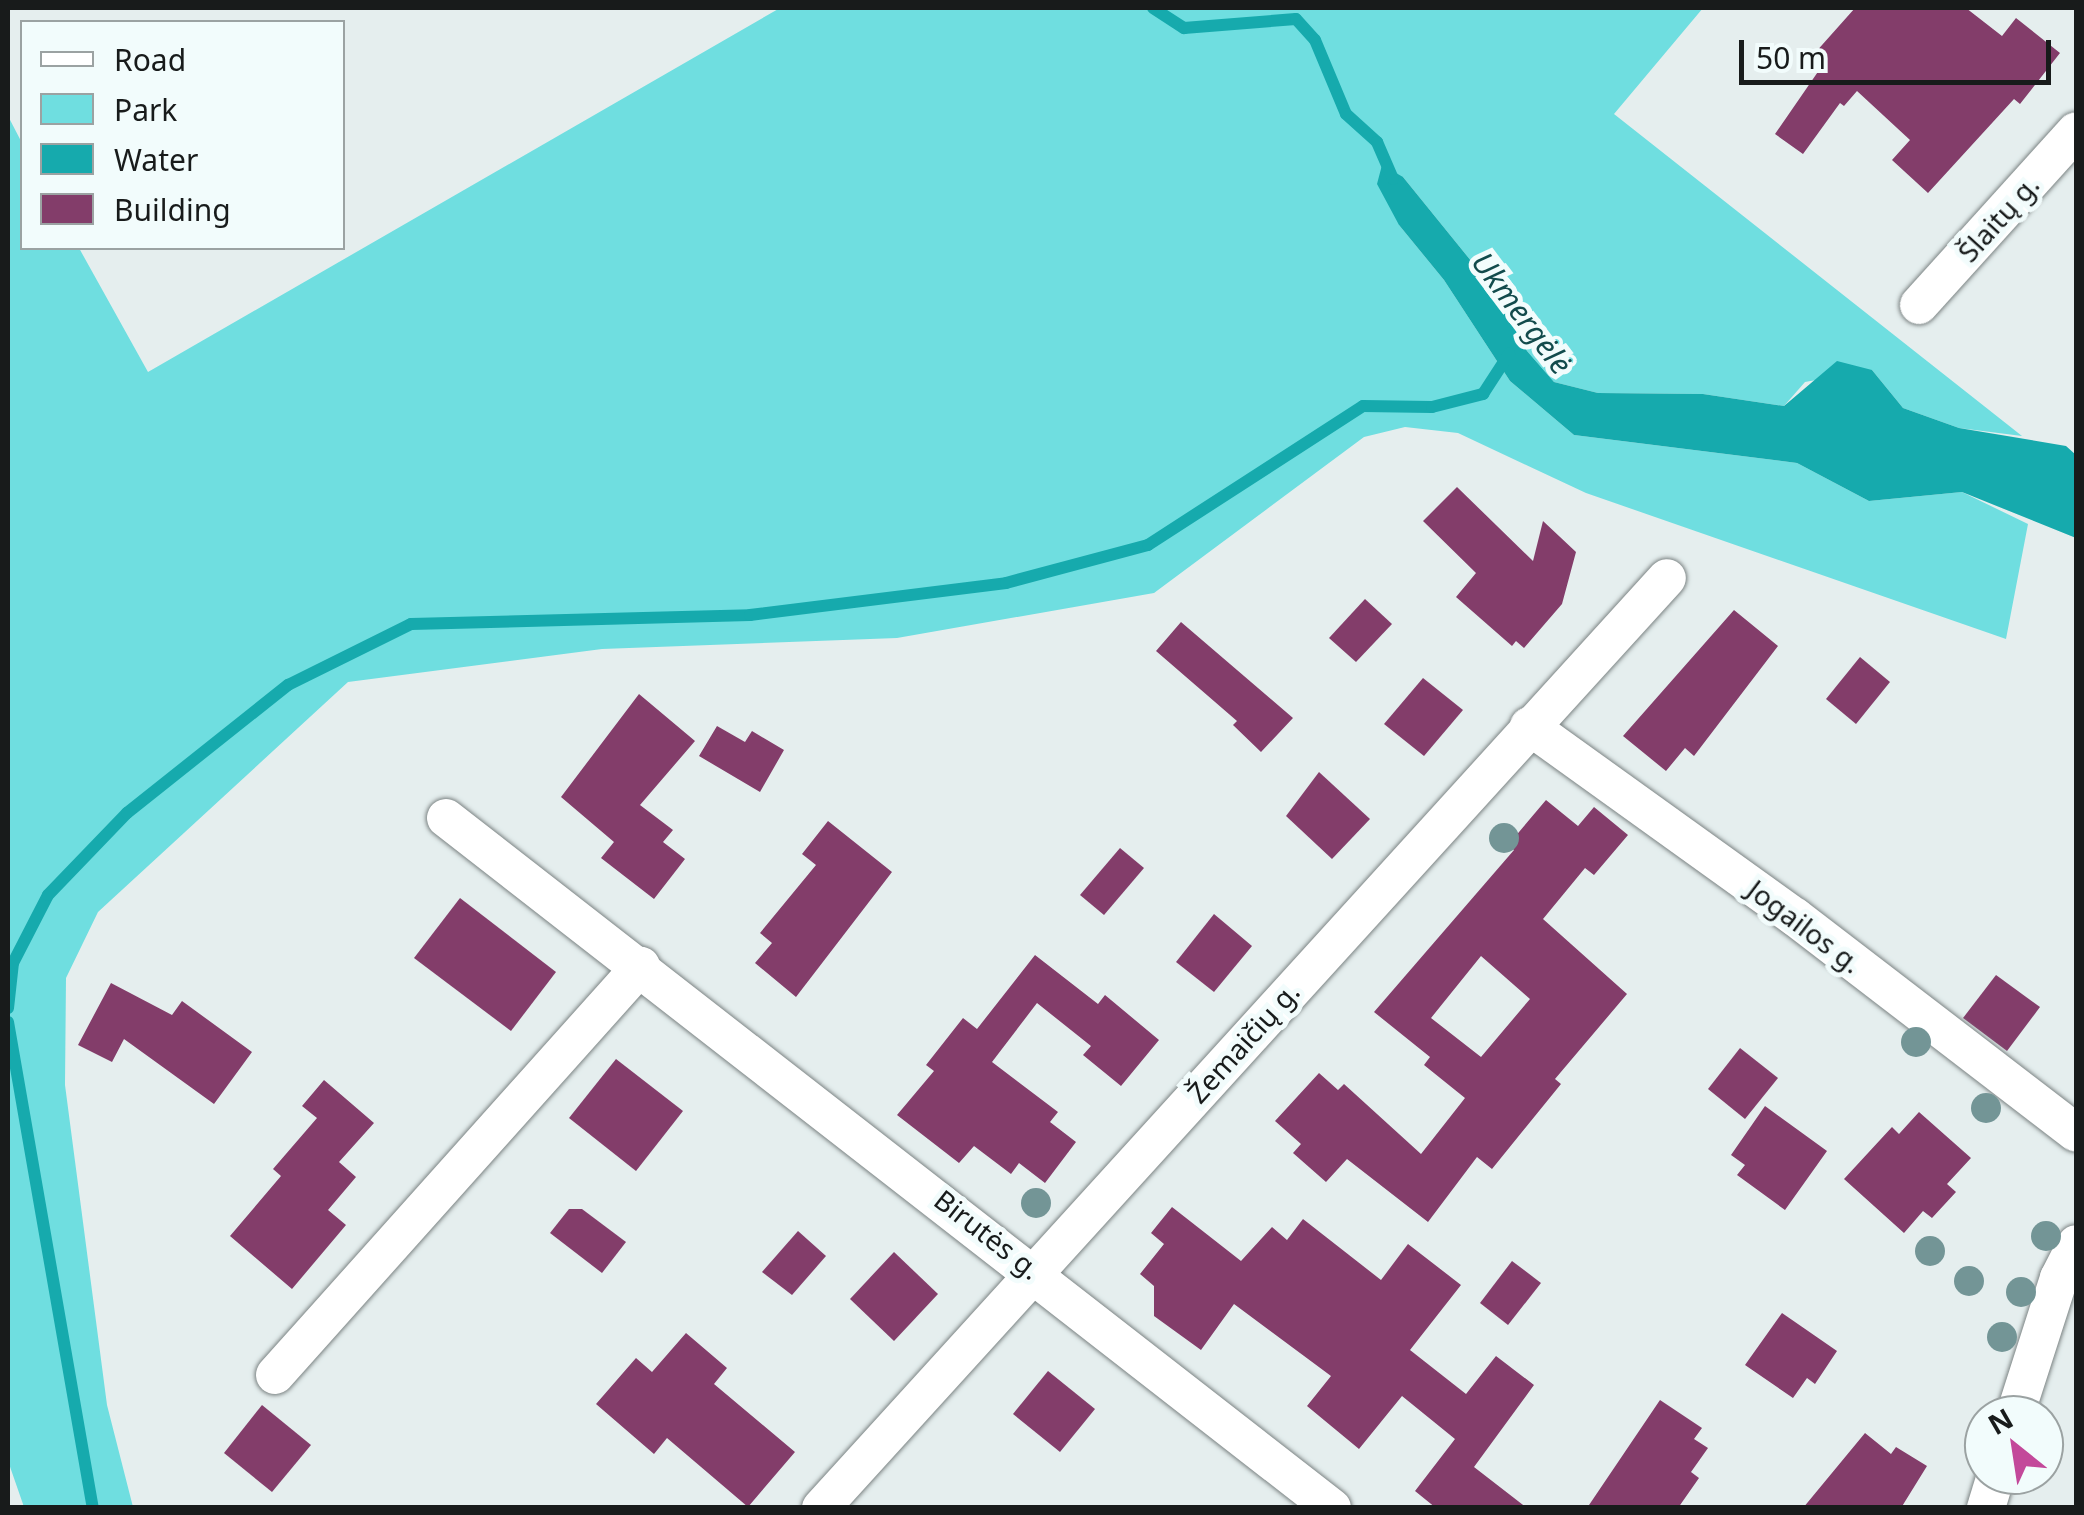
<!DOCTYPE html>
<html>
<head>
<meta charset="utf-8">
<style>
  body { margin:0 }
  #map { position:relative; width:2084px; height:1515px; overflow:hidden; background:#e5eeee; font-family:"Noto Sans",sans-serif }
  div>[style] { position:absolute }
  .green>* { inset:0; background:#6fdee0 }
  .water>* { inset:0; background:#16aaad }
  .stream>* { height:12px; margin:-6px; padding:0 6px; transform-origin:6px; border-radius:6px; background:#16aaad }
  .building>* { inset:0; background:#833d6a }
  .roads { filter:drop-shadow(0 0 2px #7b8383) drop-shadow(0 0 2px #7b8383) }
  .street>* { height:38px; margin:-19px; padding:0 19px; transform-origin:19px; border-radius:19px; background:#fff }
  .trees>* { width:30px; height:30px; margin:-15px; border-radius:50%; background:#739596 }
  span { translate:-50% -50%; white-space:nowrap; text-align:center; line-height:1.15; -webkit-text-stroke:10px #f2fcfc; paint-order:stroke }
  .street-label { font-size:28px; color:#181b1b }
  .water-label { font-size:30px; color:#124b4c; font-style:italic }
  .frame { position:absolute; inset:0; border:10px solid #181b1b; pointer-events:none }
  .legend { position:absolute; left:20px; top:20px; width:325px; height:230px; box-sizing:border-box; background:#f2fcfc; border:2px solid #9ba2a2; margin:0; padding:12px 18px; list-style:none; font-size:30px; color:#181b1b }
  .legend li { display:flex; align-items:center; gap:20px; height:50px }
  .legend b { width:50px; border:2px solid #9ba2a2 }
  .north { position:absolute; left:1964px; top:1395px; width:100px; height:100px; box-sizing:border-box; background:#f2fcfc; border:2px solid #9ba2a2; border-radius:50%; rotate:330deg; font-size:28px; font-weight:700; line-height:40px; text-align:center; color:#181b1b }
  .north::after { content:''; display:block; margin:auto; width:35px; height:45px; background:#c3489a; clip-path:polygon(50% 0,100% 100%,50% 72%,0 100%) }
  .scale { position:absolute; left:1739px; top:40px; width:312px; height:45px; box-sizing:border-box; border:5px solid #181b1b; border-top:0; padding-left:12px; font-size:30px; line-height:35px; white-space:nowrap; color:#181b1b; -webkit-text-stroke:8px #f2fcfc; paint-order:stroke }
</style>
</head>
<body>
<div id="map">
  <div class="green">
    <div style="clip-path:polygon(780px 8px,1703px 8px,1614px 114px,2022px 436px,1959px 428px,1903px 408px,1872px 370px,1805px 382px,1784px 406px,1703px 394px,1598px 393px,1554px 382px,1527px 351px,1493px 288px,1403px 177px,1399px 225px,1444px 280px,1510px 381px,1574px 435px,1797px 463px,1869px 501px,1962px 492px,2028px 524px,2006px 639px,1586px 493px,1458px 433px,1405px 427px,1364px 437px,1154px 593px,897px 638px,602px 649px,348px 682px,98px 912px,66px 978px,65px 1085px,107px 1405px,133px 1507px,24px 1507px,8px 1461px,8px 116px,22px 143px,22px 248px,79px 248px,148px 372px)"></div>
  </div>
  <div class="water">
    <div style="clip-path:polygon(1382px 165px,1403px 177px,1493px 288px,1527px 351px,1554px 382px,1598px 393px,1703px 394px,1784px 406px,1837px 361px,1872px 370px,1903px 408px,1959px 428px,2066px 446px,2076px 455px,2076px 538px,1962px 492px,1869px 501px,1797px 463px,1574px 435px,1510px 381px,1444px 280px,1399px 225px,1377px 184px)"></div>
  </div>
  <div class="stream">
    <div style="left:1153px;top:8px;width:37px;rotate:33deg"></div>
    <div style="left:1184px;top:28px;width:112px;rotate:-4.6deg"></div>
    <div style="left:1296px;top:19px;width:28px;rotate:48deg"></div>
    <div style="left:1315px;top:40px;width:80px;rotate:67.3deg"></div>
    <div style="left:1346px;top:114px;width:42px;rotate:42.1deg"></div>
    <div style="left:1377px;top:142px;width:40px;rotate:66.6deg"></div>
    <div style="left:8px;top:1008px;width:45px;rotate:-83.7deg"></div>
    <div style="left:13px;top:963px;width:76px;rotate:-62.8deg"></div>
    <div style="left:48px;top:895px;width:114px;rotate:-46.1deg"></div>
    <div style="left:127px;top:813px;width:206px;rotate:-38.5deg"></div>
    <div style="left:288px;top:685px;width:137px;rotate:-26.4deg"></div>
    <div style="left:411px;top:624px;width:339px;rotate:-1.5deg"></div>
    <div style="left:750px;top:615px;width:258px;rotate:-7.1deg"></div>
    <div style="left:1006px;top:583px;width:147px;rotate:-15deg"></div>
    <div style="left:1148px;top:545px;width:256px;rotate:-32.9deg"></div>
    <div style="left:1363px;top:406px;width:69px;rotate:0.8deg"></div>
    <div style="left:1432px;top:407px;width:53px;rotate:-14.3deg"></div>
    <div style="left:1483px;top:394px;width:48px;rotate:-57deg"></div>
    <div style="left:8px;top:1022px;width:493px;rotate:80.1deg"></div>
  </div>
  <div class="building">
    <div style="clip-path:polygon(1855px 8px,1966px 8px,2002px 36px,2016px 18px,2060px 53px,2020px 104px,2014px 99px,1928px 193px,1892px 160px,1910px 140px,1857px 91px,1844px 106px,1840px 103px,1803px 154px,1775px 134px,1824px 63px,1814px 54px)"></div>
    <div style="clip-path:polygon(1457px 487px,1533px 561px,1543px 521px,1576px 552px,1562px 604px,1524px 648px,1516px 641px,1512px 646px,1456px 597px,1476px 573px,1423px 521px)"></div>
    <div style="clip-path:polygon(1365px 599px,1392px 624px,1356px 662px,1329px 638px)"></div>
    <div style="clip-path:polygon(1734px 610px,1778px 646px,1694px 756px,1685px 748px,1666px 771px,1623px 736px)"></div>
    <div style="clip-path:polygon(1181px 622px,1293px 718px,1261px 752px,1233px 725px,1237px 721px,1156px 651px)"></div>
    <div style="clip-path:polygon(1860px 657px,1890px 682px,1856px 724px,1826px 699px)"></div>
    <div style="clip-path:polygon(1423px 678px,1463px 710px,1424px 756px,1384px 724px)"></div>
    <div style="clip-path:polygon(639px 694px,695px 741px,640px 805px,673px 830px,663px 842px,685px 859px,654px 899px,601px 858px,614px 842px,561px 797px)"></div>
    <div style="clip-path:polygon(717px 726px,745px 742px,752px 731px,784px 750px,760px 792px,699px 756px)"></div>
    <div style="clip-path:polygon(1319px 772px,1370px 819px,1332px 859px,1286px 816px)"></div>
    <div style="clip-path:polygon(evenodd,1546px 800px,1578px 826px,1594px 807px,1628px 835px,1594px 875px,1585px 868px,1543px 919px,1627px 994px,1555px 1079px,1561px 1084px,1492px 1169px,1477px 1157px,1428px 1222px,1347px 1159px,1326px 1182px,1293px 1153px,1301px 1144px,1275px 1121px,1319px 1073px,1338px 1090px,1344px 1084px,1421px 1154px,1465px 1098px,1424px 1065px,1430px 1057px,1374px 1012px,1514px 850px,1508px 845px,1546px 800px,1481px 956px,1530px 999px,1481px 1057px,1431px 1018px,1481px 956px)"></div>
    <div style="clip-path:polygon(828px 821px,892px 872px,796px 997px,755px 963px,772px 943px,760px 933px,816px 865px,802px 854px)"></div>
    <div style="clip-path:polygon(1120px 848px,1144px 868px,1104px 915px,1080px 895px)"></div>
    <div style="clip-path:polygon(460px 898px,556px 972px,511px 1031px,414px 958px)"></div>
    <div style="clip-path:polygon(1214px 914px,1252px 946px,1214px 992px,1176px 962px)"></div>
    <div style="clip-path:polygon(1035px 955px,1098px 1004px,1105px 995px,1159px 1040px,1121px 1086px,1083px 1055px,1091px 1046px,1037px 1003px,992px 1062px,1058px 1112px,1050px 1122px,1076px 1142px,1045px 1183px,1019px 1163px,1011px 1174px,974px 1146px,959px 1163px,897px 1115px,934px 1071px,926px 1065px,963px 1018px,977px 1029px)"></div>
    <div style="clip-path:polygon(1996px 975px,2040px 1007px,2007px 1051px,1963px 1018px)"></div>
    <div style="clip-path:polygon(111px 983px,172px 1015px,182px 1001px,252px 1052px,214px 1104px,124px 1039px,112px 1062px,78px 1045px)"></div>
    <div style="clip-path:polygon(1740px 1048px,1778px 1078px,1745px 1119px,1708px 1089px)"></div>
    <div style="clip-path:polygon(616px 1059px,683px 1111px,636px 1171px,569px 1118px)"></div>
    <div style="clip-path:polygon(324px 1080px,374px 1123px,339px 1162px,356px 1177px,328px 1210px,346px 1225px,292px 1289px,230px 1236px,281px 1176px,273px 1169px,317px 1118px,302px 1106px)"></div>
    <div style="clip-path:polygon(1765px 1106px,1827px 1151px,1785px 1210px,1737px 1175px,1745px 1165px,1731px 1155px)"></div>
    <div style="clip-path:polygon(1919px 1112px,1971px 1158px,1947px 1184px,1956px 1192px,1932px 1218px,1923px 1211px,1904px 1233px,1844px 1179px,1892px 1127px,1899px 1134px)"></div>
    <div style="clip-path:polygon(1172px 1207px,1241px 1261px,1272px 1227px,1287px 1240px,1303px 1219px,1381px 1280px,1408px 1244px,1461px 1285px,1410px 1350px,1466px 1394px,1496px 1356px,1534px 1385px,1474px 1467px,1527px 1508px,1436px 1508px,1415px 1491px,1455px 1439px,1402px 1396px,1359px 1449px,1307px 1406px,1331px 1376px,1234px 1304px,1201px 1350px,1154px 1316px,1154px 1286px,1140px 1274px,1164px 1244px,1151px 1233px)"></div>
    <div style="clip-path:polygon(569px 1209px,582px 1209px,626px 1242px,602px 1273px,550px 1233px)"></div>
    <div style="clip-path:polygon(798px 1231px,826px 1256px,792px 1295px,762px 1272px)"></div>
    <div style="clip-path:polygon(894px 1252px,938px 1294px,894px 1341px,850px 1299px)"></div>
    <div style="clip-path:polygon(1512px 1261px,1541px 1283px,1508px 1325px,1480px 1303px)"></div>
    <div style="clip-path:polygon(1782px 1313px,1837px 1351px,1815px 1384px,1807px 1378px,1793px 1398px,1745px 1365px)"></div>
    <div style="clip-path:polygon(686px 1333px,727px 1368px,714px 1384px,795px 1452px,748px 1507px,667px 1438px,654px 1454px,596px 1404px,636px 1358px,652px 1372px)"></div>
    <div style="clip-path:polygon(1048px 1371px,1095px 1409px,1060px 1452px,1013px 1414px)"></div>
    <div style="clip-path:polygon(1660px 1400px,1702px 1428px,1694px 1439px,1708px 1448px,1691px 1472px,1699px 1478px,1678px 1508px,1587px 1508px)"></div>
    <div style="clip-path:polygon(262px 1405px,311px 1445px,272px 1492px,224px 1453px)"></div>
    <div style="clip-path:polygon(1865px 1433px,1891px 1454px,1896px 1447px,1927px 1466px,1901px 1508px,1803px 1508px)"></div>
  </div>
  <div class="roads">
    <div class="street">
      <div style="left:1919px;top:305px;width:234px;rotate:-47.9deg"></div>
      <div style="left:1529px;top:726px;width:327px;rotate:35.7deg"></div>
      <div style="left:1795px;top:917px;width:354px;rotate:37.5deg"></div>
      <div style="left:446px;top:818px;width:1123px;rotate:37.91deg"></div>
      <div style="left:275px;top:1375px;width:549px;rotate:-48.18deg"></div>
      <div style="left:2015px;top:1415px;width:144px;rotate:-72.2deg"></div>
      <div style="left:2059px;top:1278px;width:38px;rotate:-63deg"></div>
      <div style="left:821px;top:1508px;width:1257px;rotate:-47.71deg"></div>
      <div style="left:1986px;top:1508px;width:34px;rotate:-73deg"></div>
    </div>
  </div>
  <div class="trees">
    <div style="left:1504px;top:838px"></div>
    <div style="left:1916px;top:1042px"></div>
    <div style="left:1986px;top:1108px"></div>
    <div style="left:1036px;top:1203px"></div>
    <div style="left:2046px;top:1236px"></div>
    <div style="left:1930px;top:1251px"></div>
    <div style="left:1969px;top:1281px"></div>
    <div style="left:2021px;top:1292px"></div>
    <div style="left:2002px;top:1337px"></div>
  </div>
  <div class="street-label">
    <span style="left:1998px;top:218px;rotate:-48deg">Šlaitų g.</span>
    <span style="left:1805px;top:926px;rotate:37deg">Jogailos g.</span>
    <span style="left:1243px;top:1042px;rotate:-48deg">Žemaičių g.</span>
    <span style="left:988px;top:1234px;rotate:38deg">Birutės g.</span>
  </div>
  <div class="water-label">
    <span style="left:1522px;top:313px;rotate:53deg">Ukmergėlė</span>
  </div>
  <div class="frame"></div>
  <ul class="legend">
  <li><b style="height:12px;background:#fff"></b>Road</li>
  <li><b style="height:28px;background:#6fdee0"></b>Park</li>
  <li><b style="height:28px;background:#16aaad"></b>Water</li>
  <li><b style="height:28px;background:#833d6a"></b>Building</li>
  </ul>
  <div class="north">N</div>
  <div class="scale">50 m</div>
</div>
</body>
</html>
